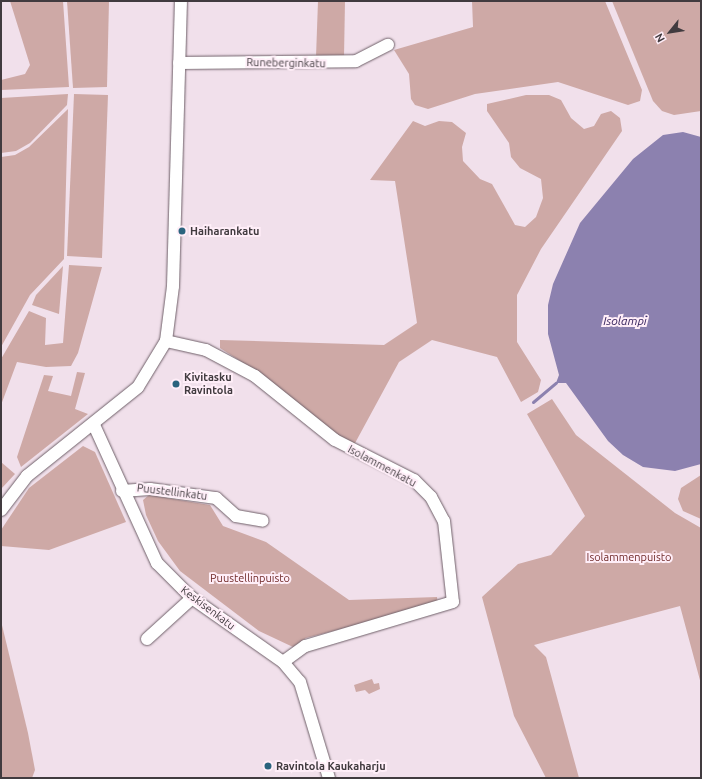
<!DOCTYPE html>
<html>
<head>
<meta charset="utf-8">
<style>
  body { margin:0 }
  #map { position:relative; width:702px; height:779px; overflow:hidden; background:#f1e0eb; font-family:Ubuntu,sans-serif }
  div>[style] { position:absolute }
  .green>* { inset:0; background:#cea9a6 }
  .water>* { inset:0; background:#8c81af }
  .stream>* { height:3px; margin:-1.5px; padding:0 1.5px; transform-origin:1.5px; border-radius:1.5px; background:#8c81af }
  .roads { filter:drop-shadow(0 0 1px #6f6069) drop-shadow(0 0 1px #6f6069) }
  .street>* { height:12px; margin:-6px; padding:0 6px; transform-origin:6px; border-radius:6px; background:#fff }
  .dots>* { width:11px; height:11px; translate:-50% -50%; box-sizing:border-box; border:2px solid #ffeef8; border-radius:50% }
  span { translate:-50% -50%; white-space:nowrap; text-align:center; line-height:1.15; -webkit-text-stroke:4px #ffeef8; paint-order:stroke }
  .street-label { font-size:11px; color:#413b3f }
  .poi-label { font-size:11px; color:#413b3f; font-weight:700 }
  .left { translate:0 -50%; text-align:left }
  .park-label { font-size:11px; color:#722c2b }
  .water-label { font-size:12px; color:#37245e; font-style:italic }
  .frame { position:absolute; inset:0; border:2px solid #413b3f; pointer-events:none }
  .north { position:absolute; left:650px; top:12px; width:40px; height:40px; -webkit-text-stroke:3px #ffeef8; paint-order:stroke; rotate:240deg; font-size:11px; font-weight:700; line-height:16px; text-align:center; color:#413b3f }
  .north::after { content:''; display:block; margin:auto; width:14px; height:18px; background:#413b3f; clip-path:polygon(50% 0,100% 100%,50% 72%,0 100%) }
</style>
</head>
<body>
<div id="map">
  <div class="green">
    <div style="clip-path:polygon(10px 1px,63px 1px,69px 87px,1px 90px,1px 80px,25px 74px,30px 65px)"></div>
    <div style="clip-path:polygon(67px 1px,109px 1px,107px 87px,73px 88px)"></div>
    <div style="clip-path:polygon(318px 1px,345px 1px,344px 57px,316px 57px)"></div>
    <div style="clip-path:polygon(472px 1px,605px 1px,642px 90px,640px 101px,628px 105px,558px 82px,475px 94px,428px 109px,415px 105px,411px 99px,409px 74px,394px 50px,473px 27px)"></div>
    <div style="clip-path:polygon(612px 1px,701px 1px,701px 111px,674px 115px,662px 111px,653px 101px)"></div>
    <div style="clip-path:polygon(68px 94px,67px 105px,30px 143px,16px 151px,1px 153px,1px 98px)"></div>
    <div style="clip-path:polygon(74px 94px,108px 95px,102px 258px,67px 256px)"></div>
    <div style="clip-path:polygon(526px 95px,549px 95px,561px 100px,571px 118px,584px 129px,594px 126px,601px 114px,611px 111px,620px 118px,622px 131px,541px 249px,517px 295px,517px 342px,541px 380px,538px 392px,521px 402px,497px 357px,432px 340px,399px 362px,354px 445px,318px 422px,262px 375px,220px 348px,220px 340px,384px 345px,417px 323px,395px 181px,370px 180px,413px 121px,425px 126px,439px 121px,452px 122px,466px 133px,462px 147px,463px 161px,480px 179px,492px 184px,515px 225px,525px 227px,536px 217px,543px 198px,541px 179px,520px 168px,511px 157px,509px 143px,487px 111px,487px 104px)"></div>
    <div style="clip-path:polygon(68px 109px,64px 259px,30px 295px,1px 347px,1px 157px,15px 155px,29px 147px)"></div>
    <div style="clip-path:polygon(69px 265px,102px 267px,78px 353px,71px 366px,46px 367px,17px 362px,1px 405px,1px 359px,29px 311px,46px 318px,45px 345px,63px 343px)"></div>
    <div style="clip-path:polygon(63px 266px,59px 314px,32px 305px,36px 295px)"></div>
    <div style="clip-path:polygon(77px 372px,85px 373px,75px 409px,88px 414px,21px 467px,17px 457px,44px 375px,53px 376px,48px 391px,71px 396px)"></div>
    <div style="clip-path:polygon(552px 399px,576px 435px,675px 513px,701px 528px,701px 684px,680px 606px,534px 645px,546px 657px,579px 778px,546px 778px,514px 716px,482px 597px,518px 564px,551px 555px,585px 516px,527px 414px)"></div>
    <div style="clip-path:polygon(83px 446px,95px 452px,126px 522px,49px 550px,1px 546px,1px 530px,29px 488px)"></div>
    <div style="clip-path:polygon(1px 462px,15px 474px,1px 489px)"></div>
    <div style="clip-path:polygon(701px 475px,701px 519px,683px 511px,678px 499px,681px 488px)"></div>
    <div style="clip-path:polygon(149px 495px,210px 505px,223px 526px,266px 542px,349px 600px,437px 597px,438px 604px,306px 638px,293px 647px,259px 631px,180px 571px,158px 541px,146px 515px,143px 500px)"></div>
    <div style="clip-path:polygon(1px 621px,28px 733px,35px 770px,32px 778px,1px 778px)"></div>
    <div style="clip-path:polygon(372px 679px,374px 684px,379px 683px,380px 689px,369px 694px,365px 690px,356px 692px,354px 685px)"></div>
  </div>
  <div class="water">
    <div style="clip-path:polygon(683px 132px,701px 137px,701px 464px,675px 471px,643px 467px,623px 455px,608px 441px,566px 383px,556px 383px,559px 375px,548px 334px,548px 305px,553px 284px,580px 223px,633px 159px,663px 135px)"></div>
  </div>
  <div class="stream">
    <div style="left:533px;top:402px;width:30px;rotate:-40deg"></div>
  </div>
  <div class="roads">
    <div class="street">
      <div style="left:179px;top:63px;width:177px;rotate:-0.6deg"></div>
      <div style="left:356px;top:61px;width:36px;rotate:-27deg"></div>
      <div style="left:166px;top:341px;width:41px;rotate:12.7deg"></div>
      <div style="left:206px;top:350px;width:55px;rotate:28deg"></div>
      <div style="left:255px;top:376px;width:102px;rotate:38.7deg"></div>
      <div style="left:335px;top:440px;width:89px;rotate:26.9deg"></div>
      <div style="left:414px;top:480px;width:24px;rotate:45deg"></div>
      <div style="left:431px;top:497px;width:27px;rotate:62deg"></div>
      <div style="left:444px;top:521px;width:81px;rotate:83.7deg"></div>
      <div style="left:453px;top:602px;width:154px;rotate:163.4deg"></div>
      <div style="left:305px;top:646px;width:27px;rotate:144deg"></div>
      <div style="left:94px;top:425px;width:152px;rotate:65.5deg"></div>
      <div style="left:157px;top:563px;width:49px;rotate:45deg"></div>
      <div style="left:192px;top:598px;width:111px;rotate:35.1deg"></div>
      <div style="left:283px;top:662px;width:26px;rotate:50deg"></div>
      <div style="left:300px;top:682px;width:100px;rotate:73.2deg"></div>
      <div style="left:122px;top:491px;width:28px;rotate:-4deg"></div>
      <div style="left:150px;top:489px;width:67px;rotate:7.8deg"></div>
      <div style="left:216px;top:498px;width:27px;rotate:42deg"></div>
      <div style="left:236px;top:516px;width:27px;rotate:10deg"></div>
      <div style="left:1px;top:510px;width:43px;rotate:-52.6deg"></div>
      <div style="left:27px;top:476px;width:142px;rotate:-38.7deg"></div>
      <div style="left:138px;top:387px;width:54px;rotate:-58.7deg"></div>
      <div style="left:166px;top:341px;width:55px;rotate:-82.7deg"></div>
      <div style="left:173px;top:286px;width:285px;rotate:-88.4deg"></div>
      <div style="left:147px;top:639px;width:61px;rotate:-42.3deg"></div>
    </div>
  </div>
  <div class="dots">
    <div style="left:182px;top:231px;background:#2b647e"></div>
    <div style="left:176px;top:384px;background:#2b647e"></div>
    <div style="left:268px;top:766px;background:#2b647e"></div>
  </div>
  <div class="street-label">
    <span style="left:286px;top:63px;rotate:1deg">Runeberginkatu</span>
    <span style="left:382px;top:466px;rotate:28deg">Isolammenkatu</span>
    <span style="left:172px;top:492px;rotate:7deg">Puustellinkatu</span>
    <span style="left:208px;top:608px;rotate:37deg">Keskisenkatu</span>
  </div>
  <div class="poi-label">
    <span class="left" style="left:190px;top:231px">Haiharankatu</span>
    <span class="left" style="left:184px;top:384px">Kivitasku<br>Ravintola</span>
    <span class="left" style="left:276px;top:766px">Ravintola Kaukaharju</span>
  </div>
  <div class="park-label">
    <span style="left:629px;top:557px">Isolammenpuisto</span>
    <span style="left:250px;top:578px">Puustellinpuisto</span>
  </div>
  <div class="water-label">
    <span style="left:625px;top:321px">Isolampi</span>
  </div>
  <div class="frame"></div>
  <div class="north">N</div>
</div>
</body>
</html>
